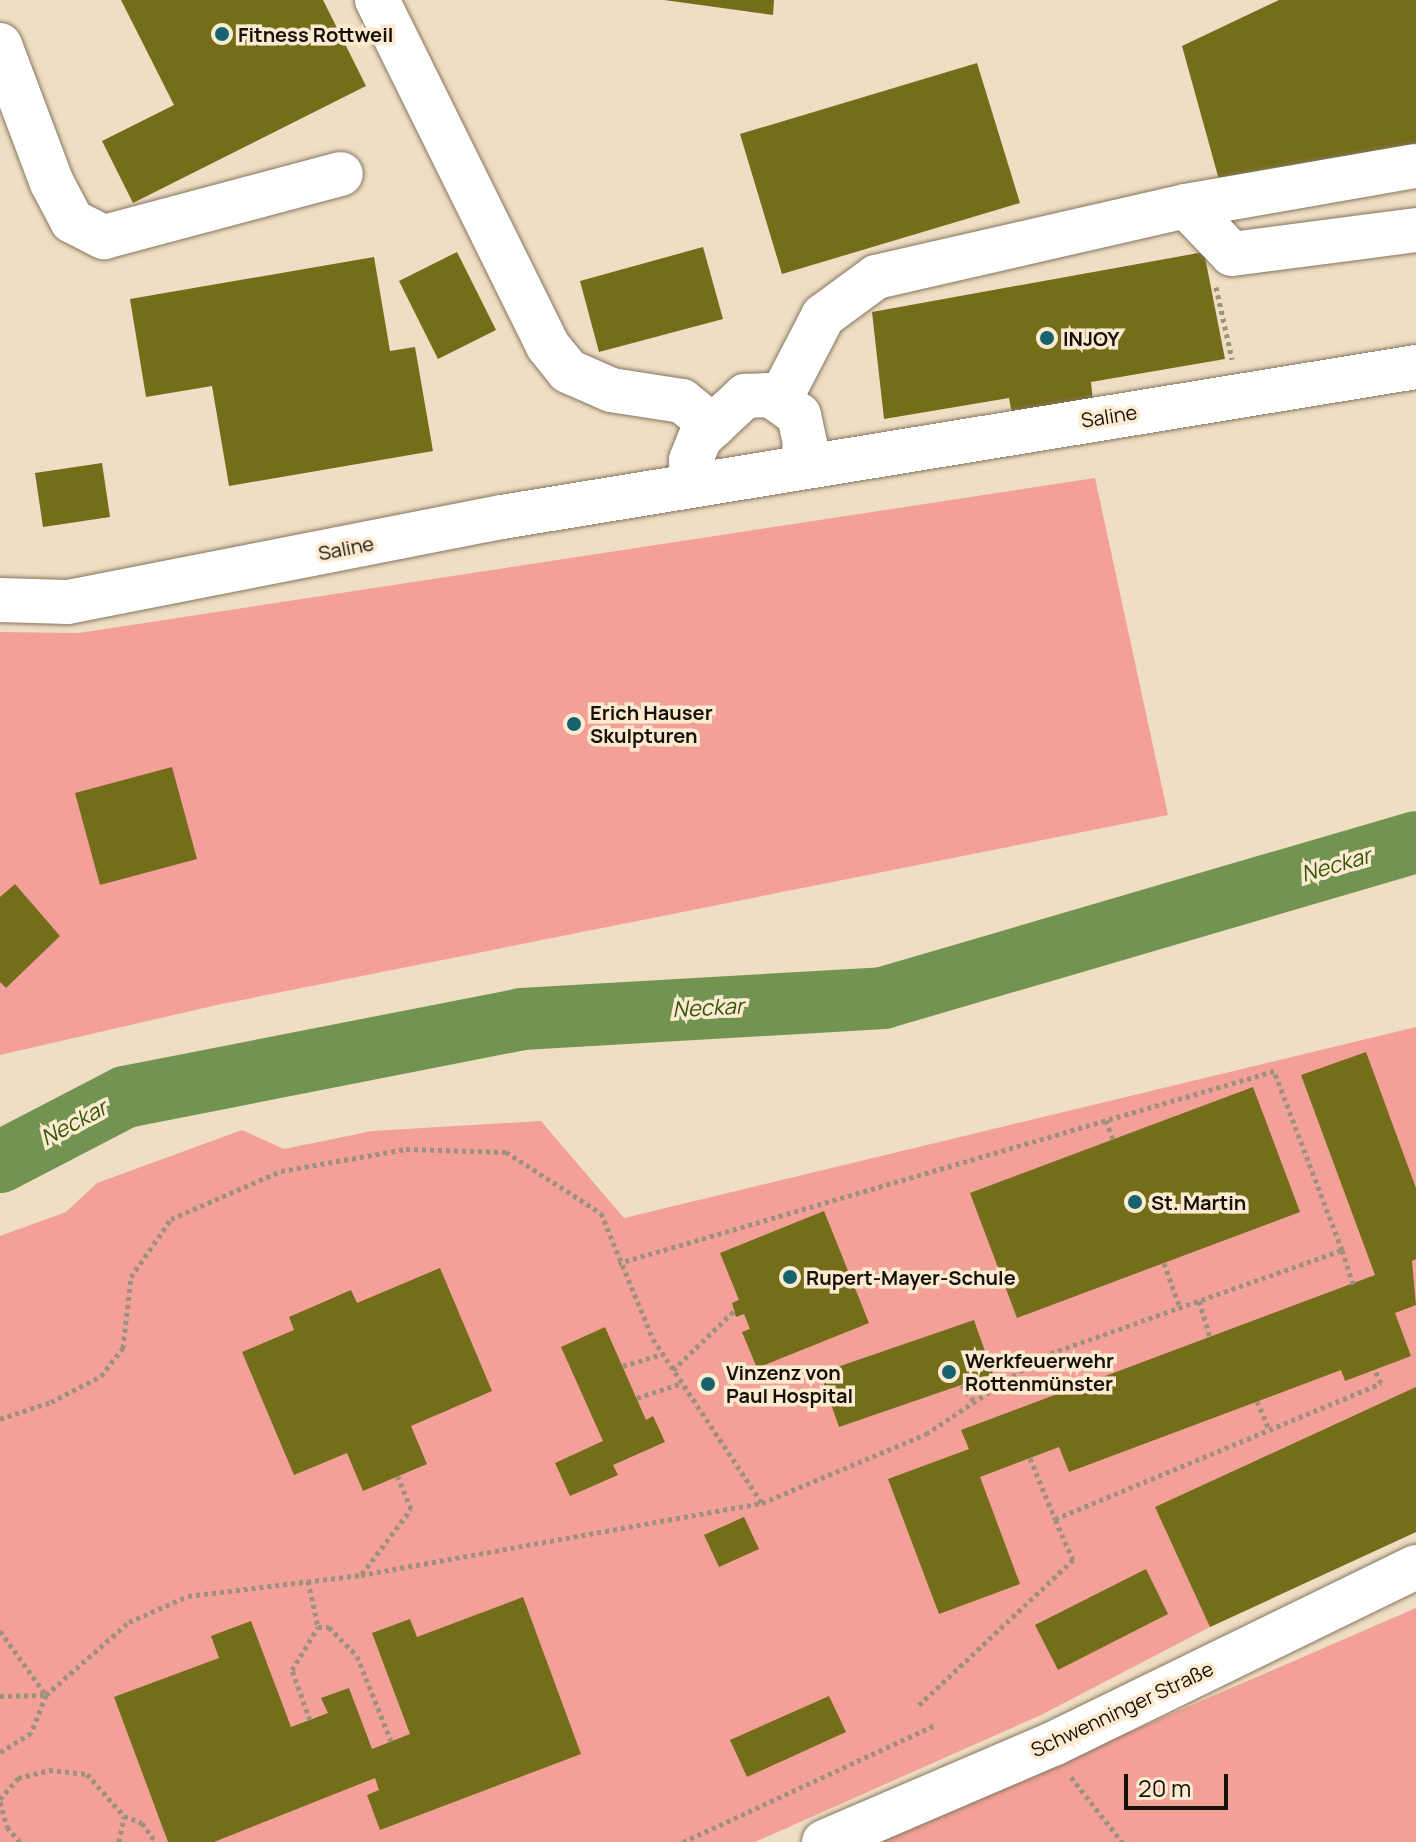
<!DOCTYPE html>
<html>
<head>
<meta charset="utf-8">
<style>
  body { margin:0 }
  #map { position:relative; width:1416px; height:1842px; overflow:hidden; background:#efdec4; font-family:Manrope,sans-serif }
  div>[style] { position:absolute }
  .green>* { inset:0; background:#f3a198 }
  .river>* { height:62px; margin:-31px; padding:0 31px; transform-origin:31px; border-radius:31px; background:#739451 }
  .building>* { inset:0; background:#746d19 }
  .path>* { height:5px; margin-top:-2.5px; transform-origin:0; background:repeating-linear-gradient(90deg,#9d917d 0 4px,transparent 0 8px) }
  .roads { filter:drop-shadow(0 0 2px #85765e) drop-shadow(0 0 2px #85765e) }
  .minor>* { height:44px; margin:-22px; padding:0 22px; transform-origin:22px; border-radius:22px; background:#fff }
  .dots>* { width:22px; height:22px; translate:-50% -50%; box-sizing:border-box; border:4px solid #fdebd1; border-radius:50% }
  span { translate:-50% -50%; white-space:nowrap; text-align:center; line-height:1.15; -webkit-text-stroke:7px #fdebd1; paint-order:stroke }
  .poi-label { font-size:20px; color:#171209; font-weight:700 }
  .left { translate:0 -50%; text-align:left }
  .street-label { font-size:20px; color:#171209 }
  .water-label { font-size:22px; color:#37550a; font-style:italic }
  .scale { position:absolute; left:1124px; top:1774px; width:104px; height:36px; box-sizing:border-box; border:4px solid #171209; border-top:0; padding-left:10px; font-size:24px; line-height:28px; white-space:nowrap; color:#171209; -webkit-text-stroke:6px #fdebd1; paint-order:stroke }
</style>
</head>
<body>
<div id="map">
  <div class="green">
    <div style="clip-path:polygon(1095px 478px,1168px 815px,217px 1005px,0 1055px,0 632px,79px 633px)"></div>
    <div style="clip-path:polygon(1416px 1027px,1416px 1532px,1210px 1627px,1041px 1715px,755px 1842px,0 1842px,0 1236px,66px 1212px,97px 1183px,242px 1130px,284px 1149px,372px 1131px,541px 1121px,624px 1218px)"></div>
    <div style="clip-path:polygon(1416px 1608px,1416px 1842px,875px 1842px)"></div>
  </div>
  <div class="river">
    <div style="left:0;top:1162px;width:141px;rotate:-27.5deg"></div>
    <div style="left:125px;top:1097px;width:405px;rotate:-11.1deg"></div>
    <div style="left:522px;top:1019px;width:362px;rotate:-3.3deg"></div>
    <div style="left:883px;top:998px;width:555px;rotate:-16.31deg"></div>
  </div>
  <div class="building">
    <div style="clip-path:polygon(121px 0,323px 0,366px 86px,133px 203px,102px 141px,174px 105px)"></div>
    <div style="clip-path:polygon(664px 0,774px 0,773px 15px)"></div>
    <div style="clip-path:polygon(1279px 0,1416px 0,1416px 149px,1221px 187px,1182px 46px)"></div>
    <div style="clip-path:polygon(977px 63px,1020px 203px,782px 274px,740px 134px)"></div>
    <div style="clip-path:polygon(703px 247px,723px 319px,599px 352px,580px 281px)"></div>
    <div style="clip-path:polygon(457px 252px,496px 330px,438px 359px,399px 281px)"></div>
    <div style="clip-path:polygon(1204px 252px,1225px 359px,1091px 382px,1093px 402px,1012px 414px,1009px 398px,884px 419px,872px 312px)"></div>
    <div style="clip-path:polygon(374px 257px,390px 351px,415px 347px,433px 451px,229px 486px,212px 386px,146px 397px,130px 299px)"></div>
    <div style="clip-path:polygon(102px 463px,110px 517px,43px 527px,35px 473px)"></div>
    <div style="clip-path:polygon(172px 767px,197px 859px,100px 885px,75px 793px)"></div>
    <div style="clip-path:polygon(15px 884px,60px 936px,6px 988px,0 982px,0 897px)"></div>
    <div style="clip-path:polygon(1366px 1052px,1416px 1188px,1416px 1259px,1412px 1261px,1416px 1305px,1395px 1313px,1411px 1356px,1345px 1381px,1341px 1370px,1069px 1472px,1059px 1447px,980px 1477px,1020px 1584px,939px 1614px,888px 1479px,969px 1449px,961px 1430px,1375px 1275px,1301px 1075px)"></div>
    <div style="clip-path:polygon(1253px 1087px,1300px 1212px,1017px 1318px,970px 1193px)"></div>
    <div style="clip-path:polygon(824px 1211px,869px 1323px,757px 1368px,742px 1332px,750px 1329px,744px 1314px,736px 1317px,732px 1303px,739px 1300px,720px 1253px)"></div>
    <div style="clip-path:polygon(440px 1268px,492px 1391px,411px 1426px,427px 1464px,363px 1491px,347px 1453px,294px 1475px,242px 1352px,294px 1330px,289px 1317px,351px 1290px,357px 1303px)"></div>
    <div style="clip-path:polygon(974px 1320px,993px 1374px,839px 1427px,820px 1373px)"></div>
    <div style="clip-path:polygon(605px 1327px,646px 1420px,653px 1416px,665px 1442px,613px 1465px,618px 1475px,570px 1496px,555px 1463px,603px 1441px,561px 1347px)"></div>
    <div style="clip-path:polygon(1416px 1387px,1416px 1532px,1210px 1627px,1155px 1507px)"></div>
    <div style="clip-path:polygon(744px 1517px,759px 1549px,719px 1567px,704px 1535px)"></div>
    <div style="clip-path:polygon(1146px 1569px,1168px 1614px,1058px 1670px,1035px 1625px)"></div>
    <div style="clip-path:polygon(523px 1597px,581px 1754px,380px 1830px,367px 1795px,379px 1790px,375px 1778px,214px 1842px,168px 1842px,114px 1697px,219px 1658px,211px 1636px,251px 1621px,291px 1727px,328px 1713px,321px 1698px,349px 1688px,372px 1749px,410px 1734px,372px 1633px,410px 1619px,417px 1637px)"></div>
    <div style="clip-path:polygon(829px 1696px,846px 1732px,747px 1777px,730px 1740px)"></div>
  </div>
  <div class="path">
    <div style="left:1216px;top:287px;width:74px;rotate:77.5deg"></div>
    <div style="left:1106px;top:1120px;width:20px;rotate:70deg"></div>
    <div style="left:1342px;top:1250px;width:36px;rotate:72deg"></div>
    <div style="left:1164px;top:1263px;width:48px;rotate:70.4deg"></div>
    <div style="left:1199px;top:1301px;width:38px;rotate:73deg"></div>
    <div style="left:623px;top:1366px;width:42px;rotate:-16.7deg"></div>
    <div style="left:673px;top:1370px;width:86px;rotate:-44.1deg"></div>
    <div style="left:961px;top:1385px;width:22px;rotate:51deg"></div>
    <div style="left:637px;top:1398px;width:47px;rotate:-18.4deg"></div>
    <div style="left:1257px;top:1401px;width:30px;rotate:67deg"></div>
    <div style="left:0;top:1419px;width:54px;rotate:-18.4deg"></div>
    <div style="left:51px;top:1402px;width:56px;rotate:-27.5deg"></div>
    <div style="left:101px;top:1376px;width:36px;rotate:-52deg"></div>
    <div style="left:123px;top:1348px;width:71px;rotate:-83.6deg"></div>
    <div style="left:131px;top:1277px;width:70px;rotate:-55.4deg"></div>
    <div style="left:171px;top:1219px;width:120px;rotate:-23.6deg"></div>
    <div style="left:281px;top:1171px;width:127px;rotate:-10deg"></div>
    <div style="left:406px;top:1149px;width:100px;rotate:1.7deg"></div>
    <div style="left:506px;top:1152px;width:113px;rotate:32.7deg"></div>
    <div style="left:601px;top:1213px;width:136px;rotate:67.6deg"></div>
    <div style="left:653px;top:1339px;width:197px;rotate:56.4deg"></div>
    <div style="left:1030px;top:1458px;width:66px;rotate:67.7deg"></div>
    <div style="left:1055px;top:1519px;width:353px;rotate:-22.6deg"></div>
    <div style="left:1381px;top:1383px;width:14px;rotate:-115deg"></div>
    <div style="left:362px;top:1574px;width:81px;rotate:-53deg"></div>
    <div style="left:411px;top:1509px;width:35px;rotate:-112deg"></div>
    <div style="left:308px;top:1581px;width:47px;rotate:77.7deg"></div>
    <div style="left:0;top:1631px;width:79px;rotate:54.3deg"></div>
    <div style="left:46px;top:1695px;width:41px;rotate:111.5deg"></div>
    <div style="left:31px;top:1733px;width:36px;rotate:148deg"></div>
    <div style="left:0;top:1696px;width:46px;rotate:-1.2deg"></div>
    <div style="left:46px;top:1695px;width:111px;rotate:-41.3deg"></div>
    <div style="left:129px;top:1622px;width:64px;rotate:-23.8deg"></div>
    <div style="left:188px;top:1596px;width:174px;rotate:-6.9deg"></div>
    <div style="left:361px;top:1575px;width:407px;rotate:-10.2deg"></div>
    <div style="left:762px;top:1503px;width:178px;rotate:-22.8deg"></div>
    <div style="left:926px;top:1434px;width:141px;rotate:-33.7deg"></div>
    <div style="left:1043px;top:1356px;width:317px;rotate:-19.5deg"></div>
    <div style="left:1342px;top:1250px;width:191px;rotate:-110.8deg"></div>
    <div style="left:1274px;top:1071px;width:683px;rotate:163.66deg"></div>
    <div style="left:919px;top:1705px;width:212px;rotate:-43.3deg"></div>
    <div style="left:1073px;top:1560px;width:45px;rotate:-113.7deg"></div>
    <div style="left:310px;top:1720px;width:53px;rotate:-109.8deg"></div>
    <div style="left:292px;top:1670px;width:50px;rotate:-58.8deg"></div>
    <div style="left:318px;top:1627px;width:11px"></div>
    <div style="left:329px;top:1627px;width:40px;rotate:46deg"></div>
    <div style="left:357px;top:1656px;width:92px;rotate:68.2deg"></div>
    <div style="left:1071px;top:1777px;width:83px;rotate:51.9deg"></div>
    <div style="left:0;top:1799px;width:28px;rotate:-49deg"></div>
    <div style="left:18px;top:1778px;width:32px;rotate:-14deg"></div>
    <div style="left:49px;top:1770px;width:38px;rotate:6deg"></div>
    <div style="left:87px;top:1774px;width:56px;rotate:48.6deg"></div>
    <div style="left:124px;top:1816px;width:19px;rotate:21deg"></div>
    <div style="left:142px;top:1823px;width:24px;rotate:54deg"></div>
    <div style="left:0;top:1802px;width:26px;rotate:74deg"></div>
    <div style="left:7px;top:1827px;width:20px;rotate:49deg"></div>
    <div style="left:119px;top:1842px;width:26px;rotate:-79deg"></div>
    <div style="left:683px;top:1842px;width:278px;rotate:-24.9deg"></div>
  </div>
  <div class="roads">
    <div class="minor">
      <div style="left:377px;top:0;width:386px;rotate:63.7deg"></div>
      <div style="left:548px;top:346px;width:32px;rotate:51deg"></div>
      <div style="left:568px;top:371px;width:47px;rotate:23.8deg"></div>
      <div style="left:611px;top:390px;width:72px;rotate:8.8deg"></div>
      <div style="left:682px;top:401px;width:40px;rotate:39deg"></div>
      <div style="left:0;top:45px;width:147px;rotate:69.4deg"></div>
      <div style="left:52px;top:183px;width:43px;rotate:62.2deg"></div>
      <div style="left:72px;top:221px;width:36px;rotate:27deg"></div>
      <div style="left:104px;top:237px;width:245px;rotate:-14.9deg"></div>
      <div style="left:1186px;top:206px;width:233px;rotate:-9.9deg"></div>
      <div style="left:779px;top:401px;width:96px;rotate:-62.6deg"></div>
      <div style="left:823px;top:316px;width:66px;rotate:-36.3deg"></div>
      <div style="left:876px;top:277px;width:318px;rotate:-12.9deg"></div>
      <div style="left:1186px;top:206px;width:66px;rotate:46.2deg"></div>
      <div style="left:1232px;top:254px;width:186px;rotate:-7.4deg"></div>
      <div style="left:692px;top:485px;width:25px;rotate:-92deg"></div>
      <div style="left:691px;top:460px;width:24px;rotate:-68deg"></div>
      <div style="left:700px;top:438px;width:62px;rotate:-43deg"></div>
      <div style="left:745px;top:396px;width:26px;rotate:-2deg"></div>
      <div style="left:771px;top:395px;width:34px;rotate:36deg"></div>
      <div style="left:799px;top:415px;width:30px;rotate:78deg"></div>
      <div style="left:805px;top:444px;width:21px;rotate:98deg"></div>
      <div style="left:0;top:600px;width:68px;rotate:1.7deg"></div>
      <div style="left:68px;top:602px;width:442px;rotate:-11.1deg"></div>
      <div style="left:502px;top:517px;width:926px;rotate:-9.32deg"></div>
      <div style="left:824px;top:1842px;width:249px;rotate:-23.2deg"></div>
      <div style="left:1053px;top:1744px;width:404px;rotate:-26deg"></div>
    </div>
  </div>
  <div class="dots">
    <div style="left:222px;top:34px;background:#16636d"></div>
    <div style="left:1047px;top:338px;background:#16636d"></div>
    <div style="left:574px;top:724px;background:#16636d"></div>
    <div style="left:1135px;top:1202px;background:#16636d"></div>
    <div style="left:790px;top:1277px;background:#16636d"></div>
    <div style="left:949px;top:1372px;background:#16636d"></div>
    <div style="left:708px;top:1384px;background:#16636d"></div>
  </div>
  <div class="poi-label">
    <span class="left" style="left:238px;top:34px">Fitness Rottweil</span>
    <span class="left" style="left:1063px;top:338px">INJOY</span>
    <span class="left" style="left:590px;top:724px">Erich Hauser<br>Skulpturen</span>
    <span class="left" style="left:1151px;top:1202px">St. Martin</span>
    <span class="left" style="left:806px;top:1277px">Rupert-Mayer-Schule</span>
    <span class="left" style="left:965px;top:1372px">Werkfeuerwehr<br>Rottenmünster</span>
    <span class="left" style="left:726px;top:1384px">Vinzenz von<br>Paul Hospital</span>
  </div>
  <div class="street-label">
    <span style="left:1109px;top:416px;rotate:-9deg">Saline</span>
    <span style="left:346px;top:548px;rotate:-11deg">Saline</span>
    <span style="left:1122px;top:1709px;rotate:-25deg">Schwenninger Straße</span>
  </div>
  <div class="water-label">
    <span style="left:1336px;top:865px;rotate:-16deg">Neckar</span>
    <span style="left:708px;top:1008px;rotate:-3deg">Neckar</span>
    <span style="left:74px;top:1123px;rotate:-28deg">Neckar</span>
  </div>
  <div class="scale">20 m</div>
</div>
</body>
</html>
